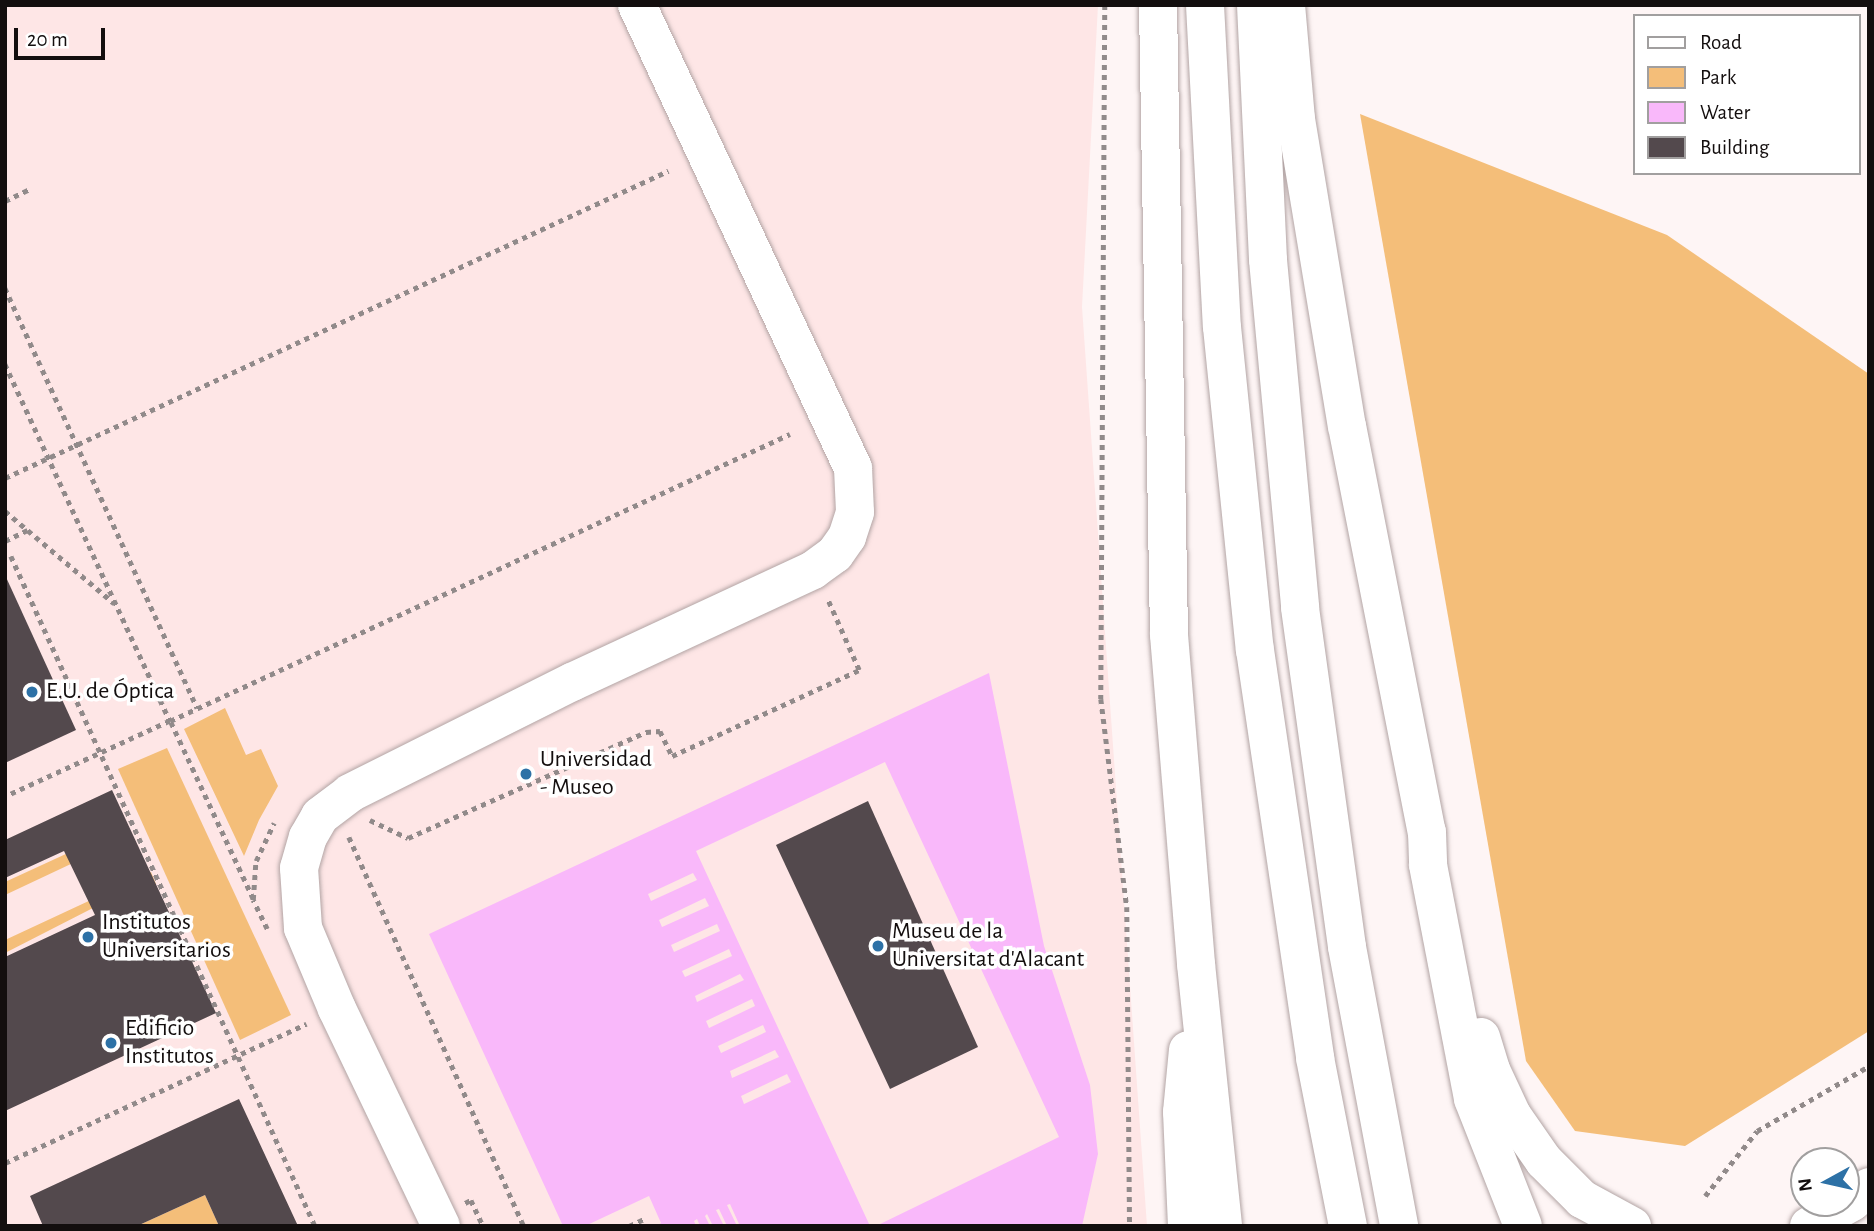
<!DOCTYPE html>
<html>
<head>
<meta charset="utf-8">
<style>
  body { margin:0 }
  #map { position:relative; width:1874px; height:1231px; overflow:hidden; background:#fef5f5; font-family:"Alegreya Sans",sans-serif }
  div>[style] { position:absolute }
  .built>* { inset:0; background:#fee6e6 }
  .green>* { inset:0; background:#f4be79 }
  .water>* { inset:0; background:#f9b8fa }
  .building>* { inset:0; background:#53494d }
  .path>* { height:4.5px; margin-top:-2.25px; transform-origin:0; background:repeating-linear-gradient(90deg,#918a8a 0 5px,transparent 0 10px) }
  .roads { filter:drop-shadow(0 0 2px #b2a4a4) drop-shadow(0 0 2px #b2a4a4) }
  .minor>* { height:38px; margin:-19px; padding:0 19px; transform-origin:19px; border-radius:19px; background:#fff }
  .highway>* { height:38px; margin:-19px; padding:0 19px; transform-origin:19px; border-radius:19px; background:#fff }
  .dots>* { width:19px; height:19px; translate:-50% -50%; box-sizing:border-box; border:4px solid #fff; border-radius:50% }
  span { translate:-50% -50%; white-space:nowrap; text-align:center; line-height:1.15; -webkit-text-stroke:7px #fff; paint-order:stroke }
  .poi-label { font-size:24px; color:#130e0e }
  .left { translate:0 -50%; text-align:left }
  .frame { position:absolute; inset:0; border:7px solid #130e0e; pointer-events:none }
  .legend { position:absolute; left:1633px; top:14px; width:228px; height:161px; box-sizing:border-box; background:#fff; border:2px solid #a19f9f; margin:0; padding:9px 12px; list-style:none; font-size:21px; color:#130e0e }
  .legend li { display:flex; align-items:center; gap:14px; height:35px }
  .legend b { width:35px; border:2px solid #a19f9f }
  .north { position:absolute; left:1790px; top:1147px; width:70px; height:70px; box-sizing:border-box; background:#fff; border:2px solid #a19f9f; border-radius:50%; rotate:262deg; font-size:19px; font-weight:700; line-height:28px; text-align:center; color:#130e0e }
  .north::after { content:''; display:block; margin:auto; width:24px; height:32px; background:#2d71a6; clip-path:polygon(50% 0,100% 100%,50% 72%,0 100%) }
  .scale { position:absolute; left:14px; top:28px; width:91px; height:32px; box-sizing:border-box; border:4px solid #130e0e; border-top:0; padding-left:9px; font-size:21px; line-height:24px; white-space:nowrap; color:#130e0e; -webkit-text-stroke:5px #fff; paint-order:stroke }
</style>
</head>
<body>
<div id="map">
  <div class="built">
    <div style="clip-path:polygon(5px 5px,1098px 5px,1082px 307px,1147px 1226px,5px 1226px)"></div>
  </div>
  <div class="green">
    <div style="clip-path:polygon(1360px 114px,1667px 235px,1869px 374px,1869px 1031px,1685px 1146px,1575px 1131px,1526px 1061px)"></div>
    <div style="clip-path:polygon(225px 708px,246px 755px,261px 749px,278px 786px,259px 820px,244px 856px,184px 729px)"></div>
    <div style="clip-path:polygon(167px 748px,291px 1015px,240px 1040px,118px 769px)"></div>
    <div style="clip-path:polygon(68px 853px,73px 863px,5px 895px,5px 882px)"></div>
    <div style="clip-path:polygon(151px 872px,156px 884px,134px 887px,5px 953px,5px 940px)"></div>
    <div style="clip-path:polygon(205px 1195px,219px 1226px,137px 1226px)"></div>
  </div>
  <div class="water">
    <div style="clip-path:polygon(evenodd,989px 673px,1044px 946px,1090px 1085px,1098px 1154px,1082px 1226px,876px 1226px,1059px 1137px,885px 762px,696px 851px,870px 1226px,737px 1226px,739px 1224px,730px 1204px,727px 1205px,737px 1226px,727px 1226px,719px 1209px,716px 1210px,724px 1226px,713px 1226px,707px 1214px,705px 1216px,710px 1226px,700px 1226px,697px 1219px,694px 1221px,696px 1226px,657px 1226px,661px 1223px,649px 1196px,585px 1226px,563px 1226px,429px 934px,989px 673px,693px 873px,697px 880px,651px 901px,648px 894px,693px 873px,989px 673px,705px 898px,709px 906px,662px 927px,659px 920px,705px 898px,989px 673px,717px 924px,720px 931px,674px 952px,671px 945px,717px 924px,989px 673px,729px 949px,732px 956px,685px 977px,682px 971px,729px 949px,989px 673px,740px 974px,744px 980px,697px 1002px,695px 996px,740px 974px,989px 673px,752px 999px,755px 1006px,709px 1028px,706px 1021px,752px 999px,989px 673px,763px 1025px,766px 1032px,721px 1053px,718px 1046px,763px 1025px,989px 673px,775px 1050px,779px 1057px,732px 1078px,730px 1071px,775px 1050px,989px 673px,787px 1074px,791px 1082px,744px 1104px,741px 1096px,787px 1074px)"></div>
  </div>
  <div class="building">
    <div style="clip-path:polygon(5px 575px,76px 730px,5px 763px)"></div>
    <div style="clip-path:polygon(112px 790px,216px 1013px,5px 1111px,5px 957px,95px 915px,64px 851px,5px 878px,5px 840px)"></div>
    <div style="clip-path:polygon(868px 801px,978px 1047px,890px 1089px,776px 845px)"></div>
    <div style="clip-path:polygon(239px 1099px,298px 1226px,219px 1226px,205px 1195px,137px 1226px,43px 1226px,30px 1196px)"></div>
  </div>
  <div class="path">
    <div style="left:1105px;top:5px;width:694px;rotate:90.33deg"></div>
    <div style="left:1101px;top:699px;width:210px;rotate:82.9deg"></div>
    <div style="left:1127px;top:907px;width:319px;rotate:89.5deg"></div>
    <div style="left:5px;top:201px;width:28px;rotate:-26deg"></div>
    <div style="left:5px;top:288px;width:462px;rotate:65.4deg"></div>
    <div style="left:5px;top:364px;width:393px;rotate:65.2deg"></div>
    <div style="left:170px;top:721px;width:182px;rotate:155.3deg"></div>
    <div style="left:5px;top:478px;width:731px;rotate:-24.85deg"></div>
    <div style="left:5px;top:511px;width:143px;rotate:40.2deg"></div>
    <div style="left:5px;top:541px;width:25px;rotate:-26deg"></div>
    <div style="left:11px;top:556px;width:736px;rotate:65.59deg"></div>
    <div style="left:370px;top:820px;width:42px;rotate:25.3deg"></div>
    <div style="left:408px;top:838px;width:261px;rotate:-24deg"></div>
    <div style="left:646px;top:732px;width:14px;rotate:-4deg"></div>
    <div style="left:660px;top:731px;width:28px;rotate:64deg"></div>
    <div style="left:672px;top:756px;width:206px;rotate:-24.7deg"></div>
    <div style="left:859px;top:670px;width:79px;rotate:-114deg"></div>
    <div style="left:349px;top:837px;width:427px;rotate:65.8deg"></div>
    <div style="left:253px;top:899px;width:196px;rotate:-115deg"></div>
    <div style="left:170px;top:721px;width:683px;rotate:-24.84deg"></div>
    <div style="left:267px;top:929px;width:32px;rotate:-116deg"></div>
    <div style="left:253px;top:900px;width:39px;rotate:-86deg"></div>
    <div style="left:256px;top:861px;width:42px;rotate:-64.7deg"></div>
    <div style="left:5px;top:1163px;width:332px;rotate:-24.8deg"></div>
    <div style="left:1705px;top:1196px;width:83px;rotate:-51.3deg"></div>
    <div style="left:1757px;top:1131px;width:129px;rotate:-30.1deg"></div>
    <div style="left:465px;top:1203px;width:7px;rotate:-27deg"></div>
    <div style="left:471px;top:1200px;width:29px;rotate:65deg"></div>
    <div style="left:629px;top:1226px;width:17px;rotate:-25deg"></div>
  </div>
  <div class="roads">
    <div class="minor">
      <div style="left:441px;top:1226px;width:241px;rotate:-115.6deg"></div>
      <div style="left:337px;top:1009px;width:88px;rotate:-112.8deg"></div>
      <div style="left:303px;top:928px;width:60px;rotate:-93.8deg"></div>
      <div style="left:299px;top:868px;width:32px;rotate:-74deg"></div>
      <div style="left:308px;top:837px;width:24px;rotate:-60deg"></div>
      <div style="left:320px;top:816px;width:38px;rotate:-37deg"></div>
      <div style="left:350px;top:793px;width:248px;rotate:-26.6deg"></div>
      <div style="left:572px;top:682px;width:266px;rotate:-24.9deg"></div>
      <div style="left:813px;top:570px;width:27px;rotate:-36deg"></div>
      <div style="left:835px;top:554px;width:21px;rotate:-55deg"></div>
      <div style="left:847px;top:537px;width:26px;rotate:-72deg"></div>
      <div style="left:855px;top:512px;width:44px;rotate:-92.6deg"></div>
      <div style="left:853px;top:468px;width:511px;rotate:-115.01deg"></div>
    </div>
    <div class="highway">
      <div style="left:1158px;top:5px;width:630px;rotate:89deg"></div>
      <div style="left:1169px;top:635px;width:330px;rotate:85.3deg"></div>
      <div style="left:1196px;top:964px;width:263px;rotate:84.1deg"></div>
      <div style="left:1205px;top:5px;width:322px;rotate:87deg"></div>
      <div style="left:1222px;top:327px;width:325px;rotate:84.2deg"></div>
      <div style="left:1255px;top:650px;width:412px;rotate:81.6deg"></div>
      <div style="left:1315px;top:1058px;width:171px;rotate:78.9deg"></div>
      <div style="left:1256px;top:5px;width:255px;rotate:87.3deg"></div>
      <div style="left:1268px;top:260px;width:349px;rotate:84.7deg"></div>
      <div style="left:1300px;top:608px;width:342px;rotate:82.1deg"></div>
      <div style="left:1347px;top:947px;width:284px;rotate:79.4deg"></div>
      <div style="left:1286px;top:5px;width:114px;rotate:85deg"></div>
      <div style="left:1296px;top:119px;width:311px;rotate:80.6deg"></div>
      <div style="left:1347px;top:426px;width:414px;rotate:78.9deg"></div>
      <div style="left:1427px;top:832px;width:33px;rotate:88deg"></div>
      <div style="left:1428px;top:865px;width:238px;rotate:79.1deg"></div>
      <div style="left:1473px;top:1099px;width:136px;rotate:68.5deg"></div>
      <div style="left:1481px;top:1037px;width:34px;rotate:73deg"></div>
      <div style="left:1491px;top:1070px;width:50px;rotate:65deg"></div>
      <div style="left:1512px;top:1115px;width:56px;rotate:55.2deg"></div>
      <div style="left:1544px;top:1161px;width:54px;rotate:45deg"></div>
      <div style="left:1582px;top:1199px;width:57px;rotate:28.4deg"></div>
      <div style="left:1187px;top:1226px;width:114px;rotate:-92.5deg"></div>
      <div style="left:1182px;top:1112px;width:62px;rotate:-84.5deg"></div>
      <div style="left:1809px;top:1226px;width:49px;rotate:-29.2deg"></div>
      <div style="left:1852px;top:1202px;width:23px;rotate:-41deg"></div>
    </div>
  </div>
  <div class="dots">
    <div style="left:32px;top:692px;background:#2d71a6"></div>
    <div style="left:526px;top:774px;background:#2d71a6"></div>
    <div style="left:88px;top:937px;background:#2d71a6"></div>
    <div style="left:878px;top:946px;background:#2d71a6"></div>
    <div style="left:111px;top:1043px;background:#2d71a6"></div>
  </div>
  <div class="poi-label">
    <span class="left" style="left:46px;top:692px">E.U. de Óptica</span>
    <span class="left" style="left:540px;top:774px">Universidad<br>- Museo</span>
    <span class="left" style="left:102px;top:937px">Institutos<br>Universitarios</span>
    <span class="left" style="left:892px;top:946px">Museu de la<br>Universitat d'Alacant</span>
    <span class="left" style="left:125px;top:1043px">Edificio<br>Institutos</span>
  </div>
  <div class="frame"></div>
  <ul class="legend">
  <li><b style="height:9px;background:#fff"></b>Road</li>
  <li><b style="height:19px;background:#f4be79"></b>Park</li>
  <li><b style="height:19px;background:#f9b8fa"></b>Water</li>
  <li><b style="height:19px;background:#53494d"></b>Building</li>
  </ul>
  <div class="north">N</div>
  <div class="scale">20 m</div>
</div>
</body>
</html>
